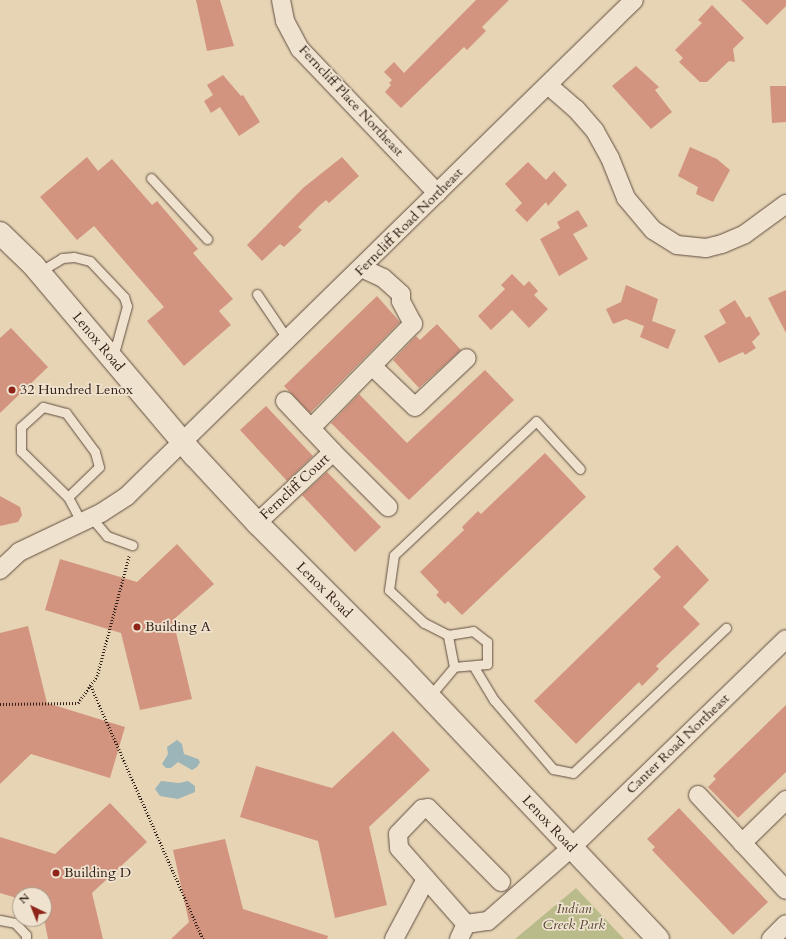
<!DOCTYPE html>
<html>
<head>
<meta charset="utf-8">
<style>
  body { margin:0 }
  #map { position:relative; width:786px; height:939px; overflow:hidden; background:#e7d4b5; font-family:Cardo,serif }
  div>[style] { position:absolute }
  .green>* { inset:0; background:#babb8a }
  .water>* { inset:0; background:#9cb5b9 }
  .building>* { inset:0; background:#d2947f }
  .path>* { height:2.5px; margin-top:-1.25px; transform-origin:0; background:repeating-linear-gradient(90deg,#342119 0 1px,transparent 0 3px) }
  .roads { filter:drop-shadow(0 0 1px #614e40) drop-shadow(0 0 1px #614e40) }
  .service>* { height:9px; margin:-4.5px; padding:0 4.5px; transform-origin:4.5px; border-radius:4.5px; background:#efe3cf }
  .minor>* { height:18px; margin:-9px; padding:0 9px; transform-origin:9px; border-radius:9px; background:#efe3cf }
  .tertiary>* { height:22px; margin:-11px; padding:0 11px; transform-origin:11px; border-radius:11px; background:#efe3cf }
  .dots>* { width:11px; height:11px; translate:-50% -50%; box-sizing:border-box; border:2px solid #efe3cf; border-radius:50% }
  span { translate:-50% -50%; white-space:nowrap; text-align:center; line-height:1.15; -webkit-text-stroke:3.5px #efe3cf; paint-order:stroke }
  .street-label { font-size:14px; color:#342119 }
  .poi-label { font-size:14px; color:#342119 }
  .left { translate:0 -50%; text-align:left }
  .park-label { font-size:14px; color:#564835; font-style:italic }
  .north { position:absolute; left:12px; top:887px; width:40px; height:40px; box-sizing:border-box; background:#efe3cf; border:1px solid #a49586; border-radius:50%; rotate:317deg; font-size:11px; font-weight:700; line-height:16px; text-align:center; color:#342119 }
  .north::after { content:''; display:block; margin:auto; width:14px; height:18px; background:#8f2418; clip-path:polygon(50% 0,100% 100%,50% 72%,0 100%) }
</style>
</head>
<body>
<div id="map">
  <div class="green">
    <div style="clip-path:polygon(576px 888px,624px 939px,515px 939px)"></div>
  </div>
  <div class="water">
    <div style="clip-path:polygon(177px 740px,182px 744px,184px 754px,198px 759px,200px 762px,197px 767px,192px 770px,178px 762px,171px 768px,166px 768px,162px 764px,168px 754px,167px 747px)"></div>
    <div style="clip-path:polygon(161px 781px,179px 783px,188px 781px,195px 786px,195px 792px,178px 799px,160px 796px,155px 789px)"></div>
  </div>
  <div class="building">
    <div style="clip-path:polygon(196px 0,220px 0,234px 46px,207px 51px)"></div>
    <div style="clip-path:polygon(476px 0,509px 0,482px 27px,486px 31px,467px 50px,464px 47px,401px 108px,385px 92px,391px 85px,389px 83px,392px 80px,384px 72px,394px 62px,404px 73px)"></div>
    <div style="clip-path:polygon(741px 0,786px 0,786px 6px,767px 25px)"></div>
    <div style="clip-path:polygon(712px 5px,744px 38px,733px 49px,735px 62px,729px 61px,707px 82px,700px 82px,679px 62px,683px 58px,675px 50px,702px 23px,698px 20px)"></div>
    <div style="clip-path:polygon(636px 66px,659px 87px,655px 90px,672px 112px,651px 129px,612px 86px)"></div>
    <div style="clip-path:polygon(223px 75px,241px 96px,243px 95px,260px 122px,239px 136px,220px 107px,211px 113px,204px 101px,213px 95px,207px 85px)"></div>
    <div style="clip-path:polygon(770px 86px,786px 86px,786px 122px,772px 123px)"></div>
    <div style="clip-path:polygon(690px 147px,717px 159px,730px 170px,713px 202px,696px 194px,698px 187px,678px 176px)"></div>
    <div style="clip-path:polygon(87px 157px,98px 171px,112px 159px,152px 205px,157px 201px,198px 249px,193px 253px,233px 299px,219px 311px,231px 325px,184px 366px,147px 321px,164px 307px,94px 226px,77px 240px,40px 197px)"></div>
    <div style="clip-path:polygon(342px 157px,359px 176px,329px 203px,326px 200px,319px 206px,298px 227px,302px 230px,284px 247px,280px 244px,262px 261px,247px 245px,303px 188px)"></div>
    <div style="clip-path:polygon(528px 162px,546px 180px,554px 171px,567px 185px,548px 206px,546px 202px,527px 222px,515px 210px,522px 203px,505px 184px)"></div>
    <div style="clip-path:polygon(578px 210px,588px 226px,573px 234px,588px 259px,559px 276px,540px 239px,560px 228px,557px 222px)"></div>
    <div style="clip-path:polygon(512px 274px,524px 286px,529px 281px,538px 291px,534px 295px,548px 309px,529px 328px,512px 310px,491px 330px,478px 316px,505px 289px,501px 285px)"></div>
    <div style="clip-path:polygon(626px 285px,658px 299px,652px 321px,676px 330px,668px 349px,640px 337px,644px 326px,626px 319px,613px 324px,606px 309px,621px 302px)"></div>
    <div style="clip-path:polygon(786px 290px,786px 333px,768px 298px)"></div>
    <div style="clip-path:polygon(377px 296px,400px 322px,310px 413px,284px 386px)"></div>
    <div style="clip-path:polygon(735px 300px,746px 318px,750px 316px,760px 334px,752px 342px,756px 348px,745px 355px,743px 352px,719px 363px,704px 336px,726px 323px,719px 310px)"></div>
    <div style="clip-path:polygon(437px 324px,461px 350px,419px 388px,393px 360px,416px 336px,420px 340px)"></div>
    <div style="clip-path:polygon(11px 328px,48px 367px,0 413px,0 338px)"></div>
    <div style="clip-path:polygon(485px 370px,514px 400px,409px 500px,331px 423px,359px 394px,407px 443px)"></div>
    <div style="clip-path:polygon(266px 406px,313px 456px,287px 481px,240px 430px)"></div>
    <div style="clip-path:polygon(545px 453px,586px 497px,462px 615px,448px 601px,445px 604px,436px 595px,439px 592px,420px 572px,464px 530px,462px 527px,478px 511px,481px 514px)"></div>
    <div style="clip-path:polygon(327px 472px,381px 527px,355px 552px,302px 495px)"></div>
    <div style="clip-path:polygon(0 496px,20px 507px,22px 515px,18px 522px,0 526px)"></div>
    <div style="clip-path:polygon(177px 544px,214px 584px,173px 620px,192px 699px,140px 710px,121px 633px,45px 610px,60px 559px,137px 582px)"></div>
    <div style="clip-path:polygon(677px 545px,709px 580px,683px 607px,700px 624px,656px 666px,659px 669px,642px 686px,639px 682px,576px 744px,534px 701px,661px 577px,653px 569px)"></div>
    <div style="clip-path:polygon(28px 626px,47px 703px,125px 727px,110px 778px,31px 754px,0 784px,0 633px)"></div>
    <div style="clip-path:polygon(786px 705px,786px 772px,738px 818px,708px 787px,716px 779px,713px 776px)"></div>
    <div style="clip-path:polygon(393px 731px,430px 770px,369px 827px,387px 905px,335px 918px,318px 841px,240px 817px,256px 766px,332px 788px)"></div>
    <div style="clip-path:polygon(110px 803px,147px 842px,92px 893px,103px 939px,48px 939px,44px 919px,44px 895px,20px 895px,20px 899px,0 893px,0 837px,55px 854px)"></div>
    <div style="clip-path:polygon(679px 808px,768px 902px,733px 935px,652px 850px,655px 847px,647px 839px)"></div>
    <div style="clip-path:polygon(225px 839px,243px 909px,328px 936px,327px 939px,171px 939px,189px 922px,173px 850px)"></div>
  </div>
  <div class="path">
    <div style="left:91px;top:686px;width:277px;rotate:66.1deg"></div>
    <div style="left:0;top:704px;width:78px;rotate:-0.7deg"></div>
    <div style="left:78px;top:703px;width:33px;rotate:-55deg"></div>
    <div style="left:97px;top:676px;width:124px;rotate:-75.1deg"></div>
  </div>
  <div class="roads">
    <div class="service">
      <div style="left:151px;top:178px;width:83px;rotate:47.4deg"></div>
      <div style="left:39px;top:272px;width:27px;rotate:-31deg"></div>
      <div style="left:62px;top:258px;width:12px;rotate:-5deg"></div>
      <div style="left:74px;top:257px;width:16px;rotate:14deg"></div>
      <div style="left:90px;top:261px;width:50px;rotate:46.6deg"></div>
      <div style="left:124px;top:297px;width:9px;rotate:72deg"></div>
      <div style="left:127px;top:306px;width:53px;rotate:105.4deg"></div>
      <div style="left:257px;top:294px;width:55px;rotate:56deg"></div>
      <div style="left:68px;top:497px;width:43px;rotate:-44.1deg"></div>
      <div style="left:99px;top:467px;width:16px;rotate:-105deg"></div>
      <div style="left:95px;top:452px;width:49px;rotate:-126.6deg"></div>
      <div style="left:66px;top:413px;width:24px;rotate:-165deg"></div>
      <div style="left:43px;top:407px;width:30px;rotate:138deg"></div>
      <div style="left:21px;top:427px;width:24px;rotate:90deg"></div>
      <div style="left:21px;top:451px;width:66px;rotate:44.4deg"></div>
      <div style="left:68px;top:497px;width:27px;rotate:62deg"></div>
      <div style="left:91px;top:517px;width:25px;rotate:50deg"></div>
      <div style="left:107px;top:536px;width:27px;rotate:20deg"></div>
      <div style="left:448px;top:635px;width:25px;rotate:-9deg"></div>
      <div style="left:473px;top:631px;width:18px;rotate:38deg"></div>
      <div style="left:487px;top:642px;width:22px;rotate:90deg"></div>
      <div style="left:487px;top:664px;width:33px;rotate:175deg"></div>
      <div style="left:474px;top:667px;width:39px;rotate:59deg"></div>
      <div style="left:494px;top:700px;width:91px;rotate:49.5deg"></div>
      <div style="left:553px;top:769px;width:20px;rotate:11deg"></div>
      <div style="left:573px;top:773px;width:211px;rotate:-43.5deg"></div>
      <div style="left:429px;top:697px;width:39px;rotate:-50deg"></div>
      <div style="left:454px;top:667px;width:33px;rotate:-101deg"></div>
      <div style="left:448px;top:635px;width:27px;rotate:-153deg"></div>
      <div style="left:424px;top:623px;width:48px;rotate:-136.7deg"></div>
      <div style="left:389px;top:590px;width:35px;rotate:-82deg"></div>
      <div style="left:394px;top:555px;width:195px;rotate:-43.3deg"></div>
      <div style="left:536px;top:421px;width:65px;rotate:47.5deg"></div>
      <div style="left:0;top:920px;width:15px;rotate:11deg"></div>
      <div style="left:15px;top:923px;width:16px;rotate:47deg"></div>
      <div style="left:26px;top:935px;width:4px;rotate:90deg"></div>
    </div>
    <div class="minor">
      <div style="left:281px;top:0;width:21px;rotate:79deg"></div>
      <div style="left:285px;top:21px;width:32px;rotate:62deg"></div>
      <div style="left:300px;top:49px;width:199px;rotate:46.4deg"></div>
      <div style="left:548px;top:85px;width:37px;rotate:41deg"></div>
      <div style="left:576px;top:109px;width:29px;rotate:49deg"></div>
      <div style="left:595px;top:131px;width:31px;rotate:61deg"></div>
      <div style="left:610px;top:158px;width:43px;rotate:68.2deg"></div>
      <div style="left:626px;top:198px;width:42px;rotate:49.8deg"></div>
      <div style="left:653px;top:230px;width:28px;rotate:32deg"></div>
      <div style="left:677px;top:245px;width:29px;rotate:6deg"></div>
      <div style="left:706px;top:248px;width:16px;rotate:-14deg"></div>
      <div style="left:722px;top:244px;width:25px;rotate:-23deg"></div>
      <div style="left:745px;top:234px;width:51px;rotate:-36.2deg"></div>
      <div style="left:372px;top:366px;width:59px;rotate:43.6deg"></div>
      <div style="left:415px;top:407px;width:71px;rotate:-43.3deg"></div>
      <div style="left:285px;top:401px;width:70px;rotate:46.7deg"></div>
      <div style="left:311px;top:428px;width:146px;rotate:-45.6deg"></div>
      <div style="left:413px;top:324px;width:26px;rotate:-118deg"></div>
      <div style="left:401px;top:301px;width:7px;rotate:-90deg"></div>
      <div style="left:401px;top:294px;width:24px;rotate:-138deg"></div>
      <div style="left:383px;top:278px;width:23px;rotate:-155deg"></div>
      <div style="left:257px;top:523px;width:104px;rotate:-43.1deg"></div>
      <div style="left:333px;top:452px;width:78px;rotate:45deg"></div>
      <div style="left:0;top:570px;width:26px;rotate:-43deg"></div>
      <div style="left:19px;top:552px;width:91px;rotate:-25.4deg"></div>
      <div style="left:101px;top:513px;width:31px;rotate:-33deg"></div>
      <div style="left:127px;top:496px;width:709px;rotate:-44.37deg"></div>
      <div style="left:698px;top:795px;width:129px;rotate:47.2deg"></div>
      <div style="left:742px;top:843px;width:62px;rotate:-44.3deg"></div>
      <div style="left:466px;top:924px;width:101px;rotate:-131.4deg"></div>
      <div style="left:399px;top:848px;width:14px;rotate:-94deg"></div>
      <div style="left:398px;top:834px;width:35px;rotate:-46deg"></div>
      <div style="left:422px;top:809px;width:6px;rotate:-9deg"></div>
      <div style="left:428px;top:808px;width:104px;rotate:45.4deg"></div>
      <div style="left:394px;top:939px;width:68px;rotate:-61.9deg"></div>
      <div style="left:459px;top:939px;width:17px;rotate:-65deg"></div>
      <div style="left:466px;top:924px;width:22px;rotate:-8deg"></div>
      <div style="left:488px;top:921px;width:109px;rotate:-41.3deg"></div>
      <div style="left:570px;top:849px;width:301px;rotate:-44.2deg"></div>
      <div style="left:771px;top:939px;width:21px;rotate:-45deg"></div>
    </div>
    <div class="tertiary">
      <div style="left:0;top:233px;width:47px;rotate:44.1deg"></div>
      <div style="left:34px;top:266px;width:248px;rotate:49.8deg"></div>
      <div style="left:194px;top:455px;width:93px;rotate:47.2deg"></div>
      <div style="left:257px;top:523px;width:204px;rotate:45deg"></div>
      <div style="left:401px;top:667px;width:374px;rotate:46.6deg"></div>
    </div>
  </div>
  <div class="dots">
    <div style="left:12px;top:390px;background:#8f2418"></div>
    <div style="left:137px;top:627px;background:#8f2418"></div>
    <div style="left:56px;top:873px;background:#8f2418"></div>
  </div>
  <div class="street-label">
    <span style="left:351px;top:101px;rotate:47deg">Ferncliff Place Northeast</span>
    <span style="left:409px;top:222px;rotate:-45deg">Ferncliff Road Northeast</span>
    <span style="left:98px;top:342px;rotate:50deg">Lenox Road</span>
    <span style="left:295px;top:487px;rotate:-43deg">Ferncliff Court</span>
    <span style="left:324px;top:590px;rotate:45deg">Lenox Road</span>
    <span style="left:678px;top:744px;rotate:-44deg">Canter Road Northeast</span>
    <span style="left:549px;top:824px;rotate:47deg">Lenox Road</span>
  </div>
  <div class="poi-label">
    <span class="left" style="left:20px;top:390px">32 Hundred Lenox</span>
    <span class="left" style="left:145px;top:627px">Building A</span>
    <span class="left" style="left:64px;top:873px">Building D</span>
  </div>
  <div class="park-label">
    <span style="left:574px;top:917px">Indian<br>Creek Park</span>
  </div>
  <div class="north">N</div>
</div>
</body>
</html>
